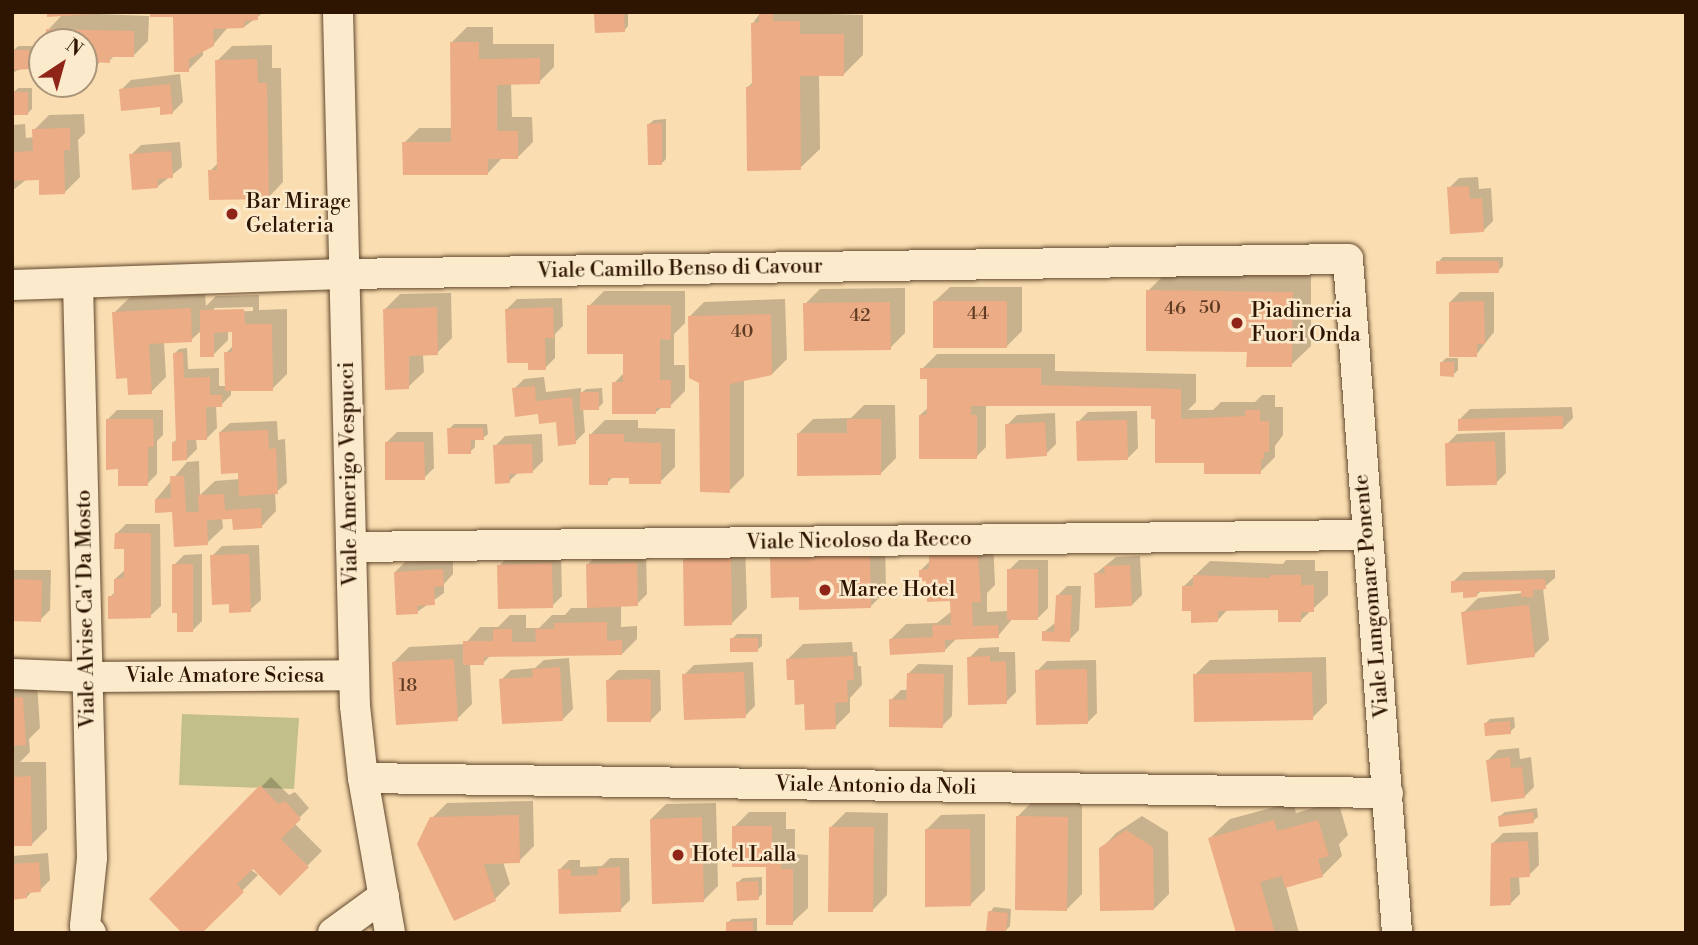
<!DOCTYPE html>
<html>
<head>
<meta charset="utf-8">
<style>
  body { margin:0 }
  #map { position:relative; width:1698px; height:945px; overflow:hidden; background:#fadeb1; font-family:"Libre Bodoni",serif }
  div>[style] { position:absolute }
  .green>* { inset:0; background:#c2c088 }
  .shadow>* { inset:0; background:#0003 }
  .building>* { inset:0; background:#ecac86 }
  .roads { filter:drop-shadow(0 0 2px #61472d) drop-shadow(0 0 2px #61472d) }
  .street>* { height:30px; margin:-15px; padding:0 15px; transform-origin:15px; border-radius:15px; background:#fceacc }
  .dots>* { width:19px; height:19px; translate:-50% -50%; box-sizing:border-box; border:4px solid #fceacc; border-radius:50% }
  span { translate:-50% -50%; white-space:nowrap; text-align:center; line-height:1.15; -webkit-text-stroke:5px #fceacc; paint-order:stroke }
  .number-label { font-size:18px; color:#5e3b22 }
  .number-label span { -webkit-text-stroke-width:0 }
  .poi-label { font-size:21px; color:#2e1501 }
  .left { translate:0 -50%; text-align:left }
  .street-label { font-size:21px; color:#2e1501 }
  .frame { position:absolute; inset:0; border:14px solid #2e1501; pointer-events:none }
  .north { position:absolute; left:28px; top:28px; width:70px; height:70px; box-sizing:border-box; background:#fceacc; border:2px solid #aa957b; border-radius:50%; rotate:36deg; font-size:19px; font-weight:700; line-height:28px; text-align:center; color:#2e1501 }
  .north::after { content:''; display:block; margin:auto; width:24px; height:32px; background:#8f2418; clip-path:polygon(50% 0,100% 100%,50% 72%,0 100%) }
</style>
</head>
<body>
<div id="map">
  <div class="green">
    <div style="clip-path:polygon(182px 714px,299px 718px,294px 789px,179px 785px)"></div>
  </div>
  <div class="shadow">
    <div style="clip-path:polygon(49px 12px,149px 16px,148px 41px,133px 56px,115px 55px,109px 61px,101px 61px,90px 72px,84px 71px,84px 42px,48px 42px,48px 30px,63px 14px)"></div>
    <div style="clip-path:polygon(152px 12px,264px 12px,244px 27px,228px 27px,213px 45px,203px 50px,203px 55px,188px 70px,175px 15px)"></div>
    <div style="clip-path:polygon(599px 12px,628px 12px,628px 26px,624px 31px,596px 15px)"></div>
    <div style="clip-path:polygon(761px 12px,863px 15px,863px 55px,844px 74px,819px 74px,820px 149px,800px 168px,748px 87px,754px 81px,753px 23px)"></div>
    <div style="clip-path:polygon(467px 27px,493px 27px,493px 44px,554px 44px,554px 67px,539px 82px,511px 83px,512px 117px,532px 117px,533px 142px,518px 157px,503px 157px,488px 173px,404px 143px,419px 128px,453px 128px,452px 42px)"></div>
    <div style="clip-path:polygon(272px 45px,272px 68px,281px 68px,283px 182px,268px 198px,210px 171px,219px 162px,217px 61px,232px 46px)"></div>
    <div style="clip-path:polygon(18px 46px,33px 46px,33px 63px,12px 73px,13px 51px)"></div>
    <div style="clip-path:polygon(180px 74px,183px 102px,173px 112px,121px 90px,131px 80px)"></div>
    <div style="clip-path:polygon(18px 88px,32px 88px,32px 109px,27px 114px,13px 93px)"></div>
    <div style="clip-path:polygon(84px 114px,85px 133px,78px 140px,80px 177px,65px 192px,40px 178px,27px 179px,12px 191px,12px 125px,25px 124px,26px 138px,35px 137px,34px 130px,49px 115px)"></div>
    <div style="clip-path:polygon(666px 119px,666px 159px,662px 163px,649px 124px,654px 120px)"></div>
    <div style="clip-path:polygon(180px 142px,182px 167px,157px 187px,131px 155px,141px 145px)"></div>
    <div style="clip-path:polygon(1478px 177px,1479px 189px,1491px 188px,1493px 221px,1483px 231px,1449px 188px,1459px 178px)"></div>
    <div style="clip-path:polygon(1443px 257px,1503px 257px,1503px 266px,1498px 271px,1438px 262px)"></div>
    <div style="clip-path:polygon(1168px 271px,1311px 273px,1311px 346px,1291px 365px,1248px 350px,1148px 291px)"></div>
    <div style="clip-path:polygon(950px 287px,1022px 287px,1022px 331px,1007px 346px,934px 302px)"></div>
    <div style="clip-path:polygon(905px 288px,905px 333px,890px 348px,805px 304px,820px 289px)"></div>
    <div style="clip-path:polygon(604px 291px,685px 291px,685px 323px,674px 334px,674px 365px,685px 365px,685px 391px,670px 406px,662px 407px,655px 413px,614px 383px,625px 372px,625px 352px,589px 306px)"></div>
    <div style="clip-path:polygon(1460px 292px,1494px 292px,1494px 332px,1476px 355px,1450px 302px)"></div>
    <div style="clip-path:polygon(451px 293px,452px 338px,437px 353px,423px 354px,424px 372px,408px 387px,385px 309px,400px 294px)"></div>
    <div style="clip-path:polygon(evenodd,205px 294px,206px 306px,216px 296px,259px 295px,259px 310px,287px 309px,287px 374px,272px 389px,231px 389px,231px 395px,221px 405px,216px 405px,217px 428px,207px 438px,196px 438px,197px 449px,187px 459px,173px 443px,177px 439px,175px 353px,179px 349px,187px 348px,188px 369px,219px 368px,219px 386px,227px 386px,226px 353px,234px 345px,234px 331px,228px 331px,228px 340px,213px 355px,202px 330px,191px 340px,164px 342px,166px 377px,151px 392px,129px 377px,114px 313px,129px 298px,205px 294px,253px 307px,253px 311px,214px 312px,214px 308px,253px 307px)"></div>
    <div style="clip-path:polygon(562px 298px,563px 326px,555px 334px,555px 358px,545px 368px,529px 361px,507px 309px,517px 299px)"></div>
    <div style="clip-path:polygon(785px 299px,787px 359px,772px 374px,744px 379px,744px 476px,729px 491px,700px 382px,689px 317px,704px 302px)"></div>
    <div style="clip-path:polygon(937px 354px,1055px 354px,1055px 371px,1196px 374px,1196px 402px,1188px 410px,1213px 410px,1221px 402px,1255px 402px,1262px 395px,1275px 395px,1275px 407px,1283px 407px,1283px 435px,1275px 446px,1275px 457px,1260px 472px,1206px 461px,1157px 417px,1153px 404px,986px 404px,986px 447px,976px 457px,920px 415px,929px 407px,929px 378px,922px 369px)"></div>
    <div style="clip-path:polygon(1446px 358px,1458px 358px,1458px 370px,1453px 375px,1441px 363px)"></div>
    <div style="clip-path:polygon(544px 377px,546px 392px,581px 388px,581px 393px,586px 389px,602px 388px,603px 403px,598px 408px,583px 408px,585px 432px,575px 442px,558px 420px,540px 412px,514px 389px,524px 379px)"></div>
    <div style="clip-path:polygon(864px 405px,895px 405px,896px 458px,881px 473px,798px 434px,813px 419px,851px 418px)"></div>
    <div style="clip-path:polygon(1572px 407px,1573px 418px,1563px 428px,1460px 419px,1470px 409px)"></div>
    <div style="clip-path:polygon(117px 410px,163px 410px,163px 435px,157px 441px,157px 474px,147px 484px,120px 468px,107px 420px)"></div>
    <div style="clip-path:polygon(1137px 411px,1138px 448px,1128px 458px,1078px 422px,1088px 412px)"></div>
    <div style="clip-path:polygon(1055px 413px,1056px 444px,1046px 454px,1007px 425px,1017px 415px)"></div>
    <div style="clip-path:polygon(605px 420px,638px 420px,638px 428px,675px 429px,675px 467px,660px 482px,614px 476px,607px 483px,590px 435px)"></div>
    <div style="clip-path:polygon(277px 421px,278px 440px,285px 439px,287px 483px,275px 493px,276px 511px,261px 527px,234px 517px,222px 518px,223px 528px,207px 543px,174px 510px,156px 499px,187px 462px,199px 461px,200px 495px,215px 481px,240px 479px,239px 471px,220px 432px,230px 423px)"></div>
    <div style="clip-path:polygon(454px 424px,487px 424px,488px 434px,483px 438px,475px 438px,475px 447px,470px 452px,449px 429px)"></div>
    <div style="clip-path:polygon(397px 432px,433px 432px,434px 468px,424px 478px,387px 442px)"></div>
    <div style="clip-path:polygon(1505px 432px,1506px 473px,1496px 483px,1447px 444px,1457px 434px)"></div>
    <div style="clip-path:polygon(542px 434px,543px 461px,533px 471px,519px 472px,509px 481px,495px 446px,505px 436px)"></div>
    <div style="clip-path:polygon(126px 524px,160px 524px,161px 606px,150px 616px,110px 597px,116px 591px,115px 579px,126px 569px,126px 547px,116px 534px)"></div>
    <div style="clip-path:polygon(993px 539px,995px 585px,987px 593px,987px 612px,1008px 611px,1009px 570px,1019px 560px,1048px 560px,1048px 608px,1038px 618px,1013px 618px,998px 636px,957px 638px,944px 651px,891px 639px,906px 624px,937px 623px,952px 611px,952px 599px,921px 570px,931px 560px)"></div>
    <div style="clip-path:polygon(885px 541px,886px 591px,871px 606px,772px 558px,787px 543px)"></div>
    <div style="clip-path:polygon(745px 544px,747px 608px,732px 623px,684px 560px,699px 545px)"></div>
    <div style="clip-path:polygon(259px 545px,261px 600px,250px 610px,230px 603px,212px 556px,222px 546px)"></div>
    <div style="clip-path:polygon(202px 554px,202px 621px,192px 631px,174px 565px,184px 555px)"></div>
    <div style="clip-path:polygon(561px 554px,562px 596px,552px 606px,499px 566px,509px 556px)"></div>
    <div style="clip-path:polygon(646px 554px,647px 594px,637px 604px,621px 605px,621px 627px,637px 626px,637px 639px,622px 654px,491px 655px,483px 663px,470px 663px,472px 704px,457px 719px,394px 662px,409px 647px,465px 644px,480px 627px,498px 627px,510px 615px,526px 615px,526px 628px,539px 628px,552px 615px,565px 615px,571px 608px,589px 608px,587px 565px,597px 555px)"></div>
    <div style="clip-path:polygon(1140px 556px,1142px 595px,1132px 605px,1095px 574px,1116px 557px)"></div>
    <div style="clip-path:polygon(453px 560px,453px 574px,444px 584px,444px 593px,417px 612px,395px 572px,405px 562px)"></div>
    <div style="clip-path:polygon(1286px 560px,1315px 560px,1315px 571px,1328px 571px,1328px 595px,1301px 620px,1279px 609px,1228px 609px,1217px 621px,1193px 610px,1184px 586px,1210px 561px,1283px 564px)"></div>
    <div style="clip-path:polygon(12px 570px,51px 570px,50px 610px,40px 620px,12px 620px)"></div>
    <div style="clip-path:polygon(1555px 570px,1555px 578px,1543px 588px,1549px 640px,1534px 655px,1463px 613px,1478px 598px,1523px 593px,1523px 589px,1482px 590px,1476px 596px,1453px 582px,1463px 572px)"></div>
    <div style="clip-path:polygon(1067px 586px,1081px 586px,1079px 630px,1069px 640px,1044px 632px,1056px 622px,1057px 596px)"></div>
    <div style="clip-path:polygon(737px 634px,762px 634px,762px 646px,757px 650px,732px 639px)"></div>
    <div style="clip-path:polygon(852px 642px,853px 652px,857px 652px,858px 666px,861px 666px,862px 685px,850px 698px,850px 712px,835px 727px,806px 703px,788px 659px,803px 644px)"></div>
    <div style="clip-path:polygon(999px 647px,999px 652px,1015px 652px,1016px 692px,1006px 702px,969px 658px,979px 648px)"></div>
    <div style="clip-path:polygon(1326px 657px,1327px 703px,1312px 718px,1195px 675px,1210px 660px)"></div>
    <div style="clip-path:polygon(569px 658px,573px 709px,563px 719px,501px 680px,511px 670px,535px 668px,544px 660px)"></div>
    <div style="clip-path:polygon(1096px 660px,1097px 713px,1087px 723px,1037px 671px,1047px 661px)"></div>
    <div style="clip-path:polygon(753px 662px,755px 706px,745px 716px,684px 675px,694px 665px)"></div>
    <div style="clip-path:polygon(918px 664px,953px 665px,952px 716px,942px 726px,891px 700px,901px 690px,908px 690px,908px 674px)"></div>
    <div style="clip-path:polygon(618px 670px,660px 670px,661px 710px,651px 720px,608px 680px)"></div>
    <div style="clip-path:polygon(37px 683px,40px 728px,29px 739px,30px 752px,20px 762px,46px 762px,47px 829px,32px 844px,12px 844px,12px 690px,20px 684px)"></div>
    <div style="clip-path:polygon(1514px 717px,1515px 727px,1510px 732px,1486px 723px,1490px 719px)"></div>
    <div style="clip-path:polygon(1519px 748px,1520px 759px,1531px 757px,1534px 787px,1524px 797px,1488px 760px,1498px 750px)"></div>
    <div style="clip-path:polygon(271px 777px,289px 795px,295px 792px,309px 808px,294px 823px,322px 851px,280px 893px,253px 866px,250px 869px,258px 875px,200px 933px,151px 899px)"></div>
    <div style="clip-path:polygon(533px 801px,534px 846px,519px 861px,503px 862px,510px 884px,495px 899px,432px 818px,447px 803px)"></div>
    <div style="clip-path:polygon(1338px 801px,1348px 835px,1339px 844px,1342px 856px,1323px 875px,1286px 886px,1299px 933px,1238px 933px,1210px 838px,1230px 819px,1293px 802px,1296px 813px)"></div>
    <div style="clip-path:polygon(1032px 802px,1082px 802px,1082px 894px,1067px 909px,1017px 817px)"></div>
    <div style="clip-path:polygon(716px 803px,718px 886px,703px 901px,651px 819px,666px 804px)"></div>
    <div style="clip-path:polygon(1537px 808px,1538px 817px,1533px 821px,1500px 816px,1505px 812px)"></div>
    <div style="clip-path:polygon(749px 812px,786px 812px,786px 829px,795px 829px,795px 854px,808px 855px,808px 908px,792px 923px,768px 865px,734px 827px)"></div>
    <div style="clip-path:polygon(846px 812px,888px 813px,887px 895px,872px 911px,831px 827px)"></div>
    <div style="clip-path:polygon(985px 814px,985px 890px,970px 905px,926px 830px,941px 815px)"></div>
    <div style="clip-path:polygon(1142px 816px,1168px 832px,1169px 894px,1154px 909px,1101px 849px,1116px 833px)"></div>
    <div style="clip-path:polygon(1538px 832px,1539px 865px,1529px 875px,1519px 876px,1520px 894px,1510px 904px,1493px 843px,1503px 833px)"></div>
    <div style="clip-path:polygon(48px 853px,50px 880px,40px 890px,32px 891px,27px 897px,12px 898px,12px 856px)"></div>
    <div style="clip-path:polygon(610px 858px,629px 858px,630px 900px,620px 910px,559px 870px,569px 860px,580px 860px,580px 867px,602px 866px)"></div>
    <div style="clip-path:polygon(762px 877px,762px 894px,758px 898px,738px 882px,743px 878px)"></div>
    <div style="clip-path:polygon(994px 907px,1011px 909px,1010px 926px,1006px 930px,990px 912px)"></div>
    <div style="clip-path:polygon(757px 918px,757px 933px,728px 933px,727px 923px,732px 919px)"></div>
  </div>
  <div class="building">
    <div style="clip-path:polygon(47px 12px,96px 12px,96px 14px,47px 17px)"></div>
    <div style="clip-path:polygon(150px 12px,258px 12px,258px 20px,245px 21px,244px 28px,213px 29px,214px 46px,189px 59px,189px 72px,174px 72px,173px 17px,150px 17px)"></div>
    <div style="clip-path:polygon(759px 12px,773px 12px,773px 21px,800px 21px,800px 34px,844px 34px,844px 76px,800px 76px,801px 170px,747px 171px,746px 87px,752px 86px,751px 23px,759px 22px)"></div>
    <div style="clip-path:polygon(624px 13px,625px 32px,595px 33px,594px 14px)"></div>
    <div style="clip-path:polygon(46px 29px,134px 31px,134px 57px,110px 57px,110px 63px,91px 62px,91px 73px,84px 73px,84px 42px,46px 42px)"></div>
    <div style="clip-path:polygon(450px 42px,479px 42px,479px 59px,540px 58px,540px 84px,497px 85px,497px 131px,518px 131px,518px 159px,488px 159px,488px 175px,403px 175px,402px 142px,451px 142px)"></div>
    <div style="clip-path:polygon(12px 50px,29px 50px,30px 69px,12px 70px)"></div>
    <div style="clip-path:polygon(257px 59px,258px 83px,267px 83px,269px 199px,209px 200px,208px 170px,217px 170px,215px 60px)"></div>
    <div style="clip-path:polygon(170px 84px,173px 114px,160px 115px,160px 107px,121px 111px,119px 89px)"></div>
    <div style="clip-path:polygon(12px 92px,28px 92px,28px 115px,12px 115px)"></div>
    <div style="clip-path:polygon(662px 123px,662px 165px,648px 165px,647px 124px)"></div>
    <div style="clip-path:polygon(70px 128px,70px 150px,64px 150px,65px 194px,39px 195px,39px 180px,12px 181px,12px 152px,33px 151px,32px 129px)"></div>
    <div style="clip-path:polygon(171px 151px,173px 178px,158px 179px,158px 188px,132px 190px,129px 154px)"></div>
    <div style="clip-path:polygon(1469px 186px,1470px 199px,1482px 198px,1484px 232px,1450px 234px,1447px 187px)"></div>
    <div style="clip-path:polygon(1436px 261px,1499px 261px,1499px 273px,1436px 274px)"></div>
    <div style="clip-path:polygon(1146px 290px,1293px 292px,1292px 367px,1246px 367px,1247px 352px,1146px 351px)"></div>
    <div style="clip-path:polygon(933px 301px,1007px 301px,1007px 348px,933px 348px)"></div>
    <div style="clip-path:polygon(1484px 301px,1485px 344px,1477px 344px,1477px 357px,1449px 357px,1449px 302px)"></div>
    <div style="clip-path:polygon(890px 302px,891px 350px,804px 351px,803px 303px)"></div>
    <div style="clip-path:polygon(587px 305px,671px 305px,671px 340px,660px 339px,660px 380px,671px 380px,671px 408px,656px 408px,656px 414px,612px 414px,612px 382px,623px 382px,623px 354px,587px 354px)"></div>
    <div style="clip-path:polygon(437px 307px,438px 355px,409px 356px,409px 389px,385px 390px,383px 309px)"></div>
    <div style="clip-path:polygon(553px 307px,554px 338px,545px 338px,546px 370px,528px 370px,528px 363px,507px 363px,505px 309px)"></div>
    <div style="clip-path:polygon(191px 308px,192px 342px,149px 344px,152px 394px,128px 395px,127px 378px,116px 379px,112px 312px)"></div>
    <div style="clip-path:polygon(244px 309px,245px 324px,272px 324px,273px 391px,225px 391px,224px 352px,232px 352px,232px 332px,214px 333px,214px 357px,200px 357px,200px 310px)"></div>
    <div style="clip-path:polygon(771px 314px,772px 375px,730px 384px,730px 493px,700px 492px,699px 383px,689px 378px,688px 316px)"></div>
    <div style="clip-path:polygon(183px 352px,184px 378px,210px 377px,210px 395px,222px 395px,222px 407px,206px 407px,207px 440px,187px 440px,187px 460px,172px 461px,172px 442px,176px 442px,173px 353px)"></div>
    <div style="clip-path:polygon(1440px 362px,1454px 362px,1454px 377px,1440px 376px)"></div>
    <div style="clip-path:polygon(920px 368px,1041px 368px,1041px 385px,1181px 389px,1181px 419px,1245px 416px,1245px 410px,1260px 410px,1260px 421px,1269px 421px,1269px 452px,1264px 452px,1264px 459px,1261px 459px,1261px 474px,1204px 474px,1204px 463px,1155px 463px,1155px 419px,1151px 419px,1151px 406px,971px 406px,971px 415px,977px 415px,977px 459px,919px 459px,919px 415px,927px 415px,927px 379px,920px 379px)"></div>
    <div style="clip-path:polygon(535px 386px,536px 401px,572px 397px,576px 444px,558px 446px,556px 422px,539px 424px,538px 414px,515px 417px,512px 388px)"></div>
    <div style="clip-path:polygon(580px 392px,599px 392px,599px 410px,580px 410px)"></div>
    <div style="clip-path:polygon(1563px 416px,1563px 429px,1458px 431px,1458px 419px)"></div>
    <div style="clip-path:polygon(106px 419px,153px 419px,154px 447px,148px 447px,148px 486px,118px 486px,118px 469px,106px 470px)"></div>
    <div style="clip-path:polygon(847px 419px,881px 419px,881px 475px,797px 476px,797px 433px,847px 433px)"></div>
    <div style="clip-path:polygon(1127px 420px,1128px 460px,1077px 461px,1076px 421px)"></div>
    <div style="clip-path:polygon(1045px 422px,1047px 456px,1006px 459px,1005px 424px)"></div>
    <div style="clip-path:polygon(447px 428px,483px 428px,484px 440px,471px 440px,471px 454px,448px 454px)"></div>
    <div style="clip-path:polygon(268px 430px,269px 449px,276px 448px,278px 494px,239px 496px,238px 473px,221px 474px,219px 432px)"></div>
    <div style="clip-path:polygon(589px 434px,624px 434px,624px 442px,661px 443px,661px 484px,629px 484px,629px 478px,608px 478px,608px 485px,589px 485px)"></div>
    <div style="clip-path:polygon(1495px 441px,1497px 485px,1446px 486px,1445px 443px)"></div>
    <div style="clip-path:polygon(385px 442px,424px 442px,425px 480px,385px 480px)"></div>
    <div style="clip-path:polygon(532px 444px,533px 473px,509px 474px,510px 483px,495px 484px,493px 445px)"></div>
    <div style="clip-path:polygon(170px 476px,184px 476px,186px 512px,199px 512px,198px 495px,224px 494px,225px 510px,261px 508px,262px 528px,233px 530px,232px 519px,207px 520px,208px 545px,174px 547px,172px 512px,155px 513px,155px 499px,171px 498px)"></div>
    <div style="clip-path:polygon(115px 533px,151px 533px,151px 618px,108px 619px,108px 596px,114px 596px,114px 579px,124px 578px,124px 549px,114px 549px)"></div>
    <div style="clip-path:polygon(978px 553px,981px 602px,972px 602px,973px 626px,998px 625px,999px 638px,945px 640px,945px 652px,890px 655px,889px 639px,933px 637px,932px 625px,951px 625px,950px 601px,927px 602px,926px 581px,919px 581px,919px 570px,929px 569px,929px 555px)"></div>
    <div style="clip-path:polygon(249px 554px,251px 612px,229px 613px,229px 604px,212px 605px,210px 555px)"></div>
    <div style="clip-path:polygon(870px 555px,871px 608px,799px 610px,799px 597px,771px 598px,770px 557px)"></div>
    <div style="clip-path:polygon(731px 558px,732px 625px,684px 626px,683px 559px)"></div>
    <div style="clip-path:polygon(552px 563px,553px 608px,498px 609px,497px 565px)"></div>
    <div style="clip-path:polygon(637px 563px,638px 606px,587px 608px,586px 564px)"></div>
    <div style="clip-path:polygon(172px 564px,193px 564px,193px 632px,177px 632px,177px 613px,172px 613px)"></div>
    <div style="clip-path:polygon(1130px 565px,1132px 606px,1095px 608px,1094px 573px,1105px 573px,1104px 566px)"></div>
    <div style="clip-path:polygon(443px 569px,444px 586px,434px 587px,435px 605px,417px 606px,418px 614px,396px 615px,394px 572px)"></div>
    <div style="clip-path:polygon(1007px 569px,1038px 569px,1038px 620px,1007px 620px)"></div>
    <div style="clip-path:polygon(1193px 575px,1270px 578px,1270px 575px,1301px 575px,1301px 585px,1314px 585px,1314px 612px,1301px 612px,1301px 622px,1278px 622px,1278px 610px,1218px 611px,1218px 622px,1191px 623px,1191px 611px,1182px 611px,1182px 586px,1193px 586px)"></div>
    <div style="clip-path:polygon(12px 579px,42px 580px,41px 622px,12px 621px)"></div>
    <div style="clip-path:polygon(1545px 579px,1546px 589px,1533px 590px,1533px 597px,1521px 597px,1521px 591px,1477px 592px,1477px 597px,1463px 598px,1463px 592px,1451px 593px,1451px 581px)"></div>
    <div style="clip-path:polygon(1056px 595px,1072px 595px,1070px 642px,1042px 641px,1042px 631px,1054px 632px)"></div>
    <div style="clip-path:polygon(1529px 605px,1535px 657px,1467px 665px,1461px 612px)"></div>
    <div style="clip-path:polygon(607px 622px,607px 641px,622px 640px,622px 655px,484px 657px,484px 665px,463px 665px,463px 641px,493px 641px,493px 629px,512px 629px,512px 642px,536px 642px,535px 629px,554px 629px,554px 623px)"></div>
    <div style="clip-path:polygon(730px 638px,758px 638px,758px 652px,730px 652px)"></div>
    <div style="clip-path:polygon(853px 656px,854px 680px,847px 680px,848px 702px,835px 703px,836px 729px,805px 730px,804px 704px,795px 705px,794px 680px,787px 680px,786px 659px)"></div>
    <div style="clip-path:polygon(990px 656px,990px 662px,1006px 661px,1007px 704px,968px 705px,967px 657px)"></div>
    <div style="clip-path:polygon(454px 659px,458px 721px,396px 725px,392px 662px)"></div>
    <div style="clip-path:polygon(560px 667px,563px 721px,502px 724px,499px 679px,533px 677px,532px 669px)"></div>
    <div style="clip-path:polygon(1087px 669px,1088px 724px,1036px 725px,1035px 670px)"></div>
    <div style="clip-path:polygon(744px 672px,746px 718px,684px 720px,682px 674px)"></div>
    <div style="clip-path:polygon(1312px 672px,1313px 720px,1194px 722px,1193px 674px)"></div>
    <div style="clip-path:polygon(907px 673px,944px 674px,943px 728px,889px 727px,889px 699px,906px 700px)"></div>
    <div style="clip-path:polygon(651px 679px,651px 722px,607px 722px,606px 680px)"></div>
    <div style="clip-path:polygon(23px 697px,26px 745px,12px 746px,12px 698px)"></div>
    <div style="clip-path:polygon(1510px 721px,1511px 734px,1485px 736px,1484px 723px)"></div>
    <div style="clip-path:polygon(1510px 757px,1511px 768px,1522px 767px,1525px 798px,1491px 802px,1486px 760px)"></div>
    <div style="clip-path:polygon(31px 776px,32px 846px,12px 846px,12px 777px)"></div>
    <div style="clip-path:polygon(260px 785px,278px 804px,285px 801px,301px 819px,281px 839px,309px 867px,280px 896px,253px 869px,237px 884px,244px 892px,202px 933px,182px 933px,149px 899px)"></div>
    <div style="clip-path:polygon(1533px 812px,1534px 823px,1499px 827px,1498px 816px)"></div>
    <div style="clip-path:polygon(519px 815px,520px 863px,484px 864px,496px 901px,454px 921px,417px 844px,430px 817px)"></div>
    <div style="clip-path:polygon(1016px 816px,1068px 817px,1067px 911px,1015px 910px)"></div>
    <div style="clip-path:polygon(702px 817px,704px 902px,652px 904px,650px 819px)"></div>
    <div style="clip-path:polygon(1274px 820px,1277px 831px,1318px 820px,1329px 856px,1318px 859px,1323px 877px,1285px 888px,1282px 876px,1260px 882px,1275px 933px,1236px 933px,1208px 838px)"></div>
    <div style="clip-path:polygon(732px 826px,772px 826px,772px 843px,781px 844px,781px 869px,793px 869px,793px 925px,766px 925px,766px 867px,732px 867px)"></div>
    <div style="clip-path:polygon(829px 827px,874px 827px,873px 912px,828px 912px)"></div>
    <div style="clip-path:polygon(925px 829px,970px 829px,971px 906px,925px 907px)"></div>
    <div style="clip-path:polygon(1126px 830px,1153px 847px,1154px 910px,1100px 911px,1099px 848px)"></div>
    <div style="clip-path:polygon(1528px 841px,1530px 877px,1510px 878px,1511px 905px,1490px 906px,1491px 843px)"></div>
    <div style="clip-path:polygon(39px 862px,41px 892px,27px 893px,27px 898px,12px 900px,12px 864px)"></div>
    <div style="clip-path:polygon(620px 867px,621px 912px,559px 914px,558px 869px,571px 869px,571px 876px,598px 875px,598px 868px)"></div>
    <div style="clip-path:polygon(758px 881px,759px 900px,737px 901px,736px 882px)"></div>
    <div style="clip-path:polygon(988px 911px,1008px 913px,1006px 932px,986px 931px)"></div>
    <div style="clip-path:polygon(753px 921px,753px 933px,726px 933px,726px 922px)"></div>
  </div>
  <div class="roads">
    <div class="street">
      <div style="left:338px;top:12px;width:694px;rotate:88.6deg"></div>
      <div style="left:355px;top:706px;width:72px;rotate:83.7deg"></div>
      <div style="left:363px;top:778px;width:157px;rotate:80.1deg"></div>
      <div style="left:78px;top:283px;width:575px;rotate:88.61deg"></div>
      <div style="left:92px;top:858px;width:68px;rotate:95.9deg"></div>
      <div style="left:85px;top:926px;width:9px;rotate:49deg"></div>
      <div style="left:12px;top:285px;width:332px;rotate:-1.9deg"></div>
      <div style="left:344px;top:274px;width:1004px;rotate:-0.86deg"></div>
      <div style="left:1348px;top:259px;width:676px;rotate:85.84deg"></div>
      <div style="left:351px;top:547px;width:1015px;rotate:-0.68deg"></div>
      <div style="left:12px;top:674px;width:76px;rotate:2.3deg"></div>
      <div style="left:88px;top:677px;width:266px;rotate:-0.4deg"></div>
      <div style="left:363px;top:778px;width:1025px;rotate:0.84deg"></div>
      <div style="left:333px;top:933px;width:63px;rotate:-36deg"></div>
    </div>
  </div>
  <div class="dots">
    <div style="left:232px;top:214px;background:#8f2418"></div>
    <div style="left:1237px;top:323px;background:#8f2418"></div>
    <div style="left:825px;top:590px;background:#8f2418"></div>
    <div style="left:678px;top:855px;background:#8f2418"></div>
  </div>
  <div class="number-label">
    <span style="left:1210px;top:308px">50</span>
    <span style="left:1175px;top:309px">46</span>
    <span style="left:978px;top:314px">44</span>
    <span style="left:860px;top:316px">42</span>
    <span style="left:742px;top:332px">40</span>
    <span style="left:408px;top:686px">18</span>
  </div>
  <div class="poi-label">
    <span class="left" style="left:246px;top:214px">Bar Mirage<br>Gelateria</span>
    <span class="left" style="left:1251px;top:323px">Piadineria<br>Fuori Onda</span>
    <span class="left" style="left:839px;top:590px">Maree Hotel</span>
    <span class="left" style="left:692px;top:855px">Hotel Lalla</span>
  </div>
  <div class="street-label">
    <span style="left:680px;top:269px;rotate:-1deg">Viale Camillo Benso di Cavour</span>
    <span style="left:349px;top:474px;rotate:-91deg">Viale Amerigo Vespucci</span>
    <span style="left:859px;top:541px;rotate:-1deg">Viale Nicoloso da Recco</span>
    <span style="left:1372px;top:596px;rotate:-95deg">Viale Lungomare Ponente</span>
    <span style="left:86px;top:609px;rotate:-91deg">Viale Alvise Ca' Da Mosto</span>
    <span style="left:225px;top:676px">Viale Amatore Sciesa</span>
    <span style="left:876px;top:786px;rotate:1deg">Viale Antonio da Noli</span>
  </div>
  <div class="frame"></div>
  <div class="north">N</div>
</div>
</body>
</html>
